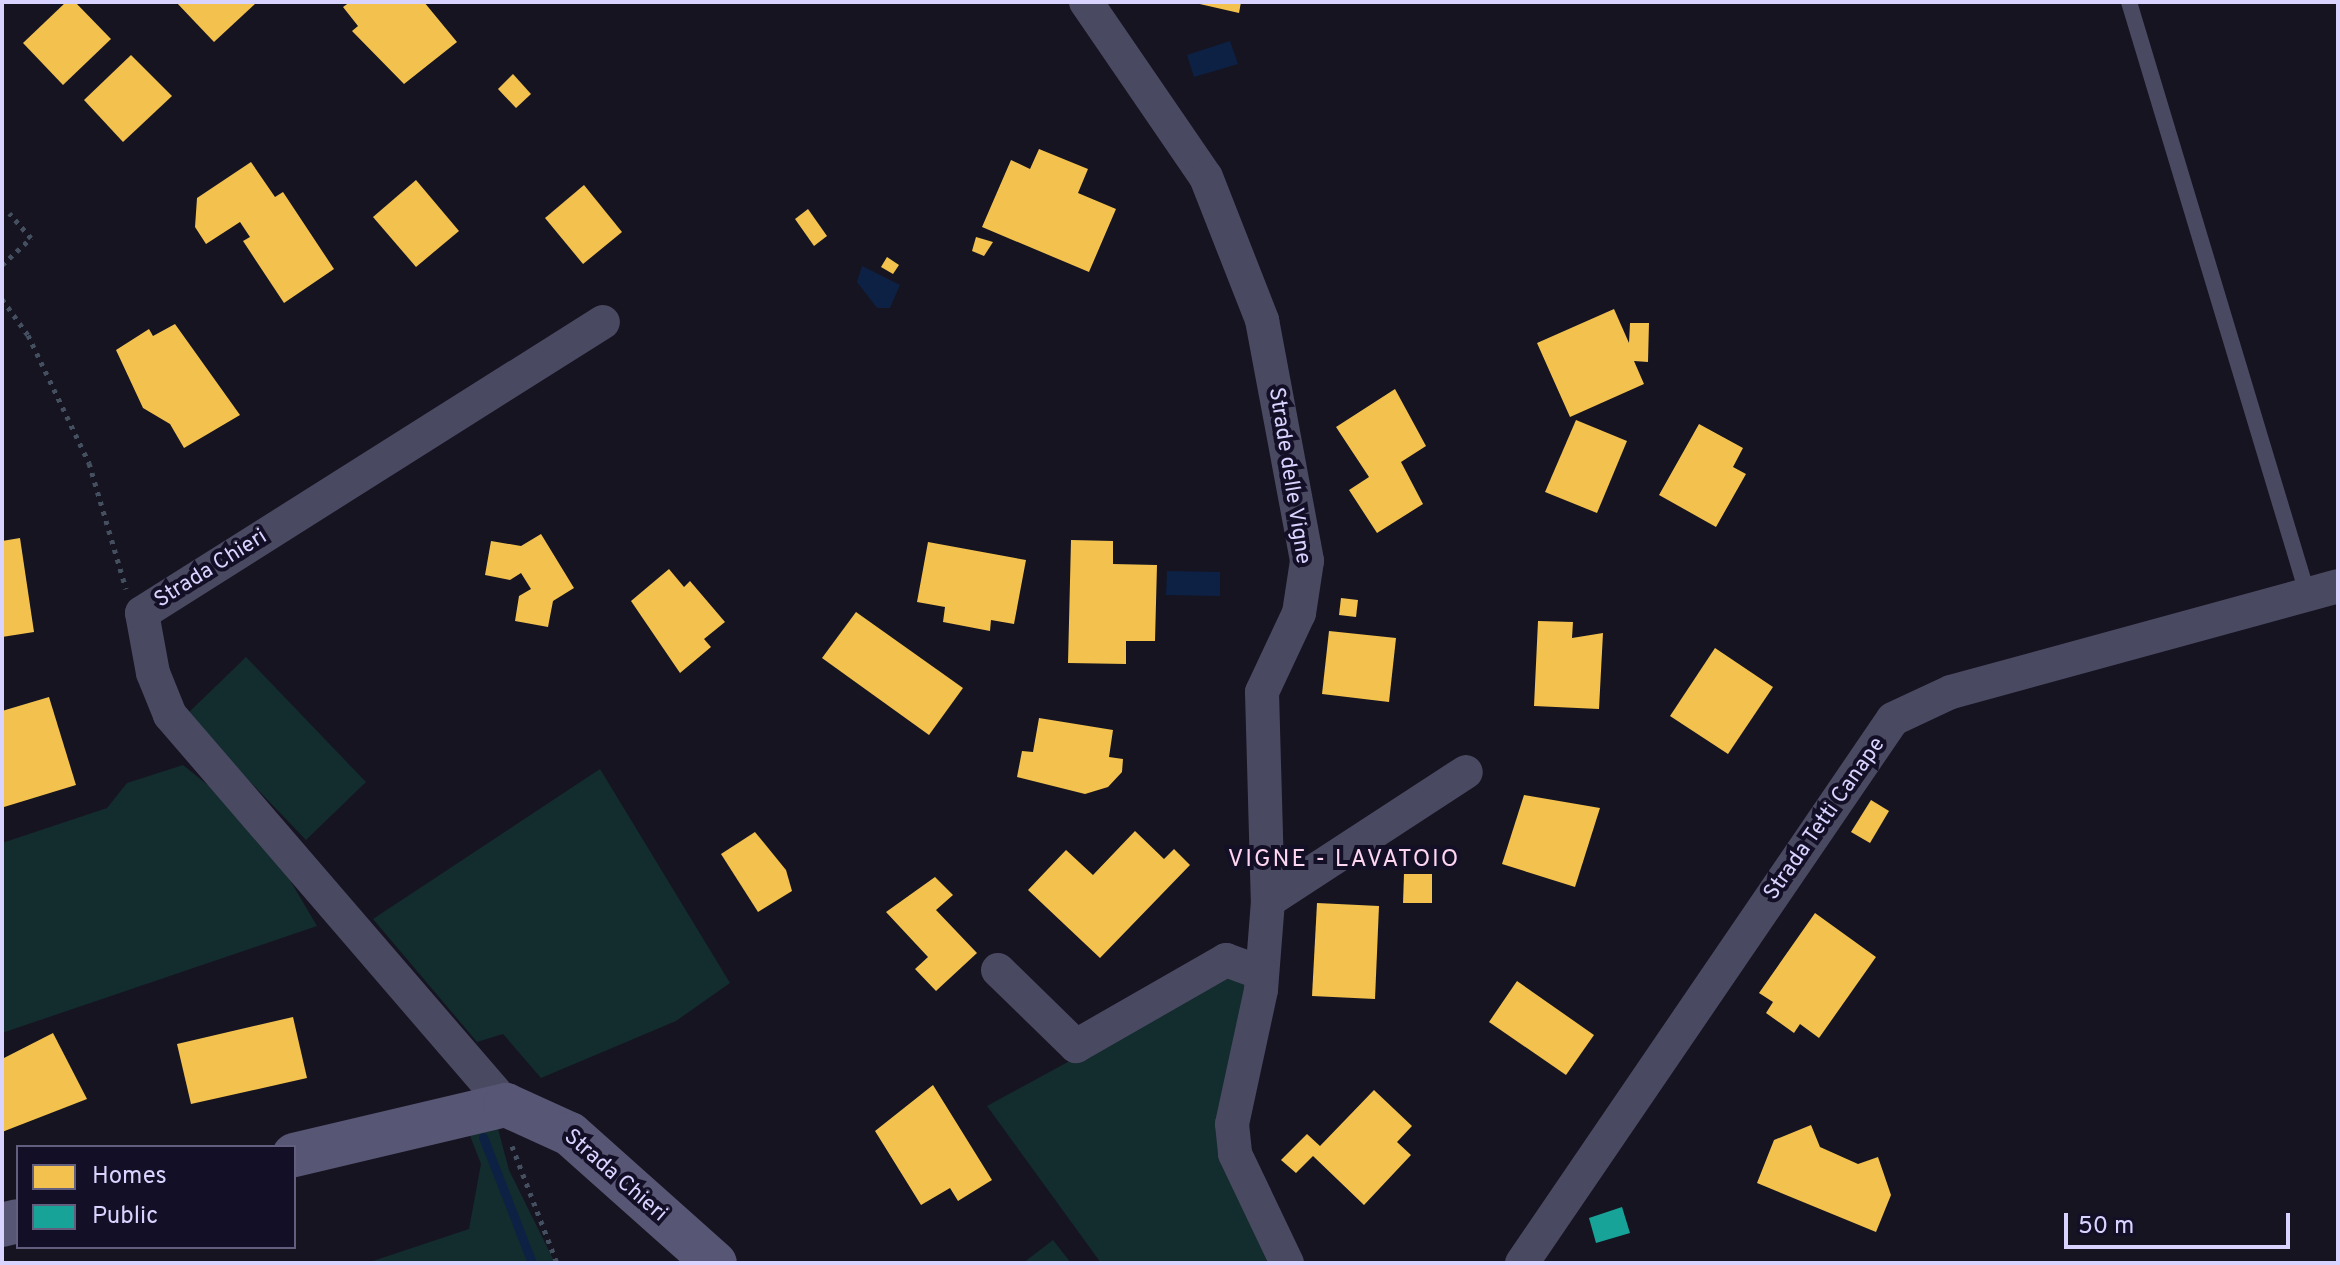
<!DOCTYPE html>
<html>
<head>
<meta charset="utf-8">
<style>
  body { margin:0 }
  #map { position:relative; width:2340px; height:1265px; overflow:hidden; background:#161421; font-family:Overpass,sans-serif }
  div>[style] { position:absolute }
  .green>* { inset:0; background:#132c2d }
  .water>* { inset:0; background:#0d2144 }
  .homes>* { inset:0; background:#f2c14e }
  .public>* { inset:0; background:#17a398 }
  .stream>* { height:9px; margin:-4.5px; padding:0 4.5px; transform-origin:4.5px; border-radius:4.5px; background:#0d2144 }
  .path>* { height:5px; margin-top:-2.5px; transform-origin:0; background:repeating-linear-gradient(90deg,#44505f 0 4px,transparent 0 10px) }
  .lane>* { height:16px; margin:-8px; padding:0 8px; transform-origin:8px; border-radius:8px; background:#4a4962 }
  .street>* { height:34px; margin:-17px; padding:0 17px; transform-origin:17px; border-radius:17px; background:#4a4962 }
  .secondary>* { height:44px; margin:-22px; padding:0 22px; transform-origin:22px; border-radius:22px; background:#575674 }
  span { translate:-50% -50%; white-space:nowrap; text-align:center; line-height:1.15; -webkit-text-stroke:8px #130f26; paint-order:stroke }
  .street-label { font-size:22px; color:#d9d4ff }
  .neighbourhood-label { font-size:24px; color:#ffd6f0; letter-spacing:2px }
  .frame { position:absolute; inset:0; border:4px solid #d9d4ff; pointer-events:none }
  .legend { position:absolute; left:16px; top:1145px; width:280px; height:104px; box-sizing:border-box; background:#130f26; border:2px solid #625e7d; margin:0; padding:10px 14px; list-style:none; font-size:24px; color:#d9d4ff }
  .legend li { display:flex; align-items:center; gap:16px; height:40px }
  .legend b { width:40px; border:2px solid #625e7d }
  .scale { position:absolute; left:2064px; top:1213px; width:226px; height:36px; box-sizing:border-box; border:4px solid #d9d4ff; border-top:0; padding-left:10px; font-size:24px; line-height:28px; white-space:nowrap; color:#d9d4ff; -webkit-text-stroke:6px #130f26; paint-order:stroke }
</style>
</head>
<body>
<div id="map">
  <div class="green">
    <div style="clip-path:polygon(246px 657px,366px 782px,306px 840px,186px 715px)"></div>
    <div style="clip-path:polygon(183px 765px,225px 799px,284px 870px,317px 926px,2px 1033px,2px 843px,107px 808px,127px 783px)"></div>
    <div style="clip-path:polygon(600px 769px,730px 983px,676px 1021px,541px 1078px,503px 1034px,477px 1042px,373px 919px)"></div>
    <div style="clip-path:polygon(1229px 974px,1248px 983px,1223px 1101px,1274px 1263px,1101px 1263px,987px 1106px)"></div>
    <div style="clip-path:polygon(497px 1125px,509px 1170px,555px 1263px,367px 1263px,469px 1229px,481px 1164px,467px 1128px)"></div>
    <div style="clip-path:polygon(1053px 1240px,1071px 1263px,1023px 1263px)"></div>
  </div>
  <div class="water">
    <div style="clip-path:polygon(1230px 41px,1238px 64px,1194px 77px,1187px 55px)"></div>
    <div style="clip-path:polygon(862px 266px,900px 285px,890px 308px,877px 308px,857px 282px)"></div>
    <div style="clip-path:polygon(1167px 571px,1220px 572px,1220px 596px,1166px 595px)"></div>
  </div>
  <div class="homes">
    <div style="clip-path:polygon(66px 2px,75px 2px,111px 39px,63px 85px,23px 43px)"></div>
    <div style="clip-path:polygon(176px 2px,257px 2px,214px 42px)"></div>
    <div style="clip-path:polygon(350px 2px,424px 2px,457px 42px,404px 84px,352px 31px,358px 26px,343px 7px)"></div>
    <div style="clip-path:polygon(1191px 2px,1241px 2px,1239px 13px)"></div>
    <div style="clip-path:polygon(131px 55px,172px 96px,123px 142px,84px 100px)"></div>
    <div style="clip-path:polygon(513px 74px,531px 94px,516px 108px,498px 89px)"></div>
    <div style="clip-path:polygon(1039px 149px,1088px 169px,1078px 193px,1116px 209px,1089px 272px,982px 227px,1011px 160px,1030px 169px)"></div>
    <div style="clip-path:polygon(251px 162px,275px 197px,283px 192px,334px 269px,284px 303px,243px 241px,250px 237px,240px 222px,206px 244px,195px 227px,197px 198px)"></div>
    <div style="clip-path:polygon(416px 180px,459px 231px,416px 267px,373px 217px)"></div>
    <div style="clip-path:polygon(584px 185px,622px 232px,583px 264px,545px 218px)"></div>
    <div style="clip-path:polygon(808px 209px,827px 236px,814px 246px,795px 219px)"></div>
    <div style="clip-path:polygon(976px 237px,993px 242px,984px 256px,972px 251px)"></div>
    <div style="clip-path:polygon(887px 257px,899px 265px,893px 274px,881px 267px)"></div>
    <div style="clip-path:polygon(1614px 309px,1629px 343px,1630px 323px,1649px 323px,1648px 362px,1634px 361px,1644px 384px,1570px 417px,1537px 343px)"></div>
    <div style="clip-path:polygon(175px 324px,240px 415px,184px 448px,170px 424px,143px 408px,116px 350px,149px 329px,153px 336px)"></div>
    <div style="clip-path:polygon(1395px 389px,1426px 446px,1401px 462px,1423px 504px,1377px 533px,1349px 490px,1369px 477px,1336px 427px)"></div>
    <div style="clip-path:polygon(1576px 420px,1627px 441px,1597px 513px,1545px 492px)"></div>
    <div style="clip-path:polygon(1699px 424px,1743px 448px,1733px 467px,1746px 474px,1716px 527px,1659px 495px)"></div>
    <div style="clip-path:polygon(541px 534px,574px 588px,553px 601px,548px 627px,515px 621px,519px 596px,531px 589px,521px 573px,510px 580px,485px 575px,491px 541px,521px 546px)"></div>
    <div style="clip-path:polygon(20px 538px,34px 632px,2px 637px,2px 541px)"></div>
    <div style="clip-path:polygon(1071px 540px,1113px 541px,1113px 564px,1157px 565px,1155px 641px,1126px 641px,1126px 664px,1068px 663px)"></div>
    <div style="clip-path:polygon(928px 542px,1026px 560px,1014px 624px,991px 620px,990px 631px,943px 622px,945px 607px,917px 602px)"></div>
    <div style="clip-path:polygon(669px 569px,684px 587px,690px 581px,725px 622px,704px 639px,711px 647px,680px 673px,631px 601px)"></div>
    <div style="clip-path:polygon(1341px 598px,1358px 600px,1356px 617px,1339px 615px)"></div>
    <div style="clip-path:polygon(856px 612px,963px 688px,929px 735px,822px 658px)"></div>
    <div style="clip-path:polygon(1538px 621px,1573px 622px,1572px 638px,1603px 633px,1599px 709px,1534px 706px)"></div>
    <div style="clip-path:polygon(1329px 631px,1396px 638px,1389px 702px,1322px 694px)"></div>
    <div style="clip-path:polygon(1715px 648px,1773px 687px,1728px 754px,1670px 716px)"></div>
    <div style="clip-path:polygon(49px 697px,76px 785px,4px 807px,2px 711px)"></div>
    <div style="clip-path:polygon(1039px 718px,1113px 730px,1109px 757px,1123px 759px,1122px 772px,1108px 787px,1085px 794px,1017px 777px,1022px 751px,1033px 752px)"></div>
    <div style="clip-path:polygon(1524px 795px,1600px 808px,1575px 887px,1502px 864px)"></div>
    <div style="clip-path:polygon(1871px 800px,1889px 811px,1870px 843px,1851px 832px)"></div>
    <div style="clip-path:polygon(1135px 831px,1164px 859px,1174px 849px,1190px 865px,1100px 958px,1028px 890px,1066px 850px,1093px 875px)"></div>
    <div style="clip-path:polygon(755px 832px,786px 870px,792px 891px,758px 912px,721px 854px)"></div>
    <div style="clip-path:polygon(1404px 874px,1432px 874px,1432px 903px,1403px 903px)"></div>
    <div style="clip-path:polygon(935px 877px,953px 895px,936px 910px,977px 953px,936px 991px,915px 969px,928px 957px,886px 912px)"></div>
    <div style="clip-path:polygon(1317px 903px,1379px 906px,1375px 999px,1312px 996px)"></div>
    <div style="clip-path:polygon(1815px 913px,1876px 957px,1819px 1038px,1800px 1024px,1794px 1033px,1766px 1013px,1773px 1002px,1759px 993px)"></div>
    <div style="clip-path:polygon(1517px 981px,1594px 1035px,1566px 1075px,1489px 1022px)"></div>
    <div style="clip-path:polygon(293px 1017px,307px 1078px,191px 1104px,177px 1044px)"></div>
    <div style="clip-path:polygon(53px 1033px,87px 1099px,2px 1132px,2px 1059px)"></div>
    <div style="clip-path:polygon(933px 1085px,992px 1180px,958px 1201px,950px 1188px,921px 1205px,875px 1131px)"></div>
    <div style="clip-path:polygon(1374px 1090px,1412px 1126px,1397px 1142px,1411px 1155px,1364px 1205px,1313px 1156px,1296px 1173px,1281px 1160px,1307px 1134px,1320px 1146px)"></div>
    <div style="clip-path:polygon(1811px 1125px,1820px 1147px,1858px 1164px,1878px 1157px,1891px 1195px,1876px 1232px,1757px 1183px,1774px 1140px)"></div>
  </div>
  <div class="public">
    <div style="clip-path:polygon(1622px 1207px,1630px 1233px,1596px 1243px,1589px 1218px)"></div>
  </div>
  <div class="stream">
    <div style="left:483px;top:1137px;width:135px;rotate:68.7deg"></div>
  </div>
  <div class="path">
    <div style="left:2px;top:265px;width:40px;rotate:-43deg"></div>
    <div style="left:31px;top:238px;width:33px;rotate:-131deg"></div>
    <div style="left:2px;top:299px;width:44px;rotate:54.2deg"></div>
    <div style="left:28px;top:335px;width:142px;rotate:64.5deg"></div>
    <div style="left:89px;top:463px;width:131px;rotate:73.6deg"></div>
    <div style="left:512px;top:1146px;width:125px;rotate:69deg"></div>
  </div>
  <div class="lane">
    <div style="left:2129px;top:2px;width:620px;rotate:73.23deg"></div>
  </div>
  <div class="street">
    <div style="left:1086px;top:2px;width:212px;rotate:55.6deg"></div>
    <div style="left:1206px;top:177px;width:154px;rotate:68.6deg"></div>
    <div style="left:1262px;top:320px;width:245px;rotate:79.4deg"></div>
    <div style="left:1307px;top:561px;width:53px;rotate:98.7deg"></div>
    <div style="left:1299px;top:613px;width:87px;rotate:115.1deg"></div>
    <div style="left:1262px;top:692px;width:209px;rotate:88.4deg"></div>
    <div style="left:1268px;top:901px;width:89px;rotate:94.5deg"></div>
    <div style="left:1261px;top:990px;width:137px;rotate:102.2deg"></div>
    <div style="left:1232px;top:1124px;width:30px;rotate:84deg"></div>
    <div style="left:1235px;top:1154px;width:121px;rotate:64.5deg"></div>
    <div style="left:1268px;top:901px;width:236px;rotate:-33.1deg"></div>
    <div style="left:998px;top:970px;width:109px;rotate:44.3deg"></div>
    <div style="left:1076px;top:1046px;width:173px;rotate:-29.8deg"></div>
    <div style="left:1226px;top:960px;width:38px;rotate:20deg"></div>
    <div style="left:506px;top:1105px;width:515px;rotate:-130.75deg"></div>
    <div style="left:170px;top:715px;width:45px;rotate:-112deg"></div>
    <div style="left:153px;top:673px;width:61px;rotate:-100.4deg"></div>
    <div style="left:142px;top:613px;width:545px;rotate:-32.26deg"></div>
    <div style="left:1522px;top:1263px;width:658px;rotate:-55.71deg"></div>
    <div style="left:1893px;top:719px;width:64px;rotate:-25deg"></div>
    <div style="left:1951px;top:692px;width:401px;rotate:-15.3deg"></div>
  </div>
  <div class="secondary">
    <div style="left:294px;top:1155px;width:218px;rotate:-13.3deg"></div>
    <div style="left:506px;top:1105px;width:70px;rotate:24.4deg"></div>
    <div style="left:570px;top:1134px;width:194px;rotate:41.7deg"></div>
    <div style="left:2px;top:1225px;width:16px;rotate:-14deg"></div>
  </div>
  <div class="street-label">
    <span style="left:1289px;top:476px;rotate:81deg">Strade delle Vigne</span>
    <span style="left:211px;top:569px;rotate:-32deg">Strada Chieri</span>
    <span style="left:1825px;top:819px;rotate:-55deg">Strada Tetti Canape</span>
    <span style="left:615px;top:1176px;rotate:41deg">Strada Chieri</span>
  </div>
  <div class="neighbourhood-label">
    <span style="left:1344px;top:861px">VIGNE - LAVATOIO</span>
  </div>
  <div class="frame"></div>
  <ul class="legend">
  <li><b style="height:22px;background:#f2c14e"></b>Homes</li>
  <li><b style="height:22px;background:#17a398"></b>Public</li>
  </ul>
  <div class="scale">50 m</div>
</div>
</body>
</html>
